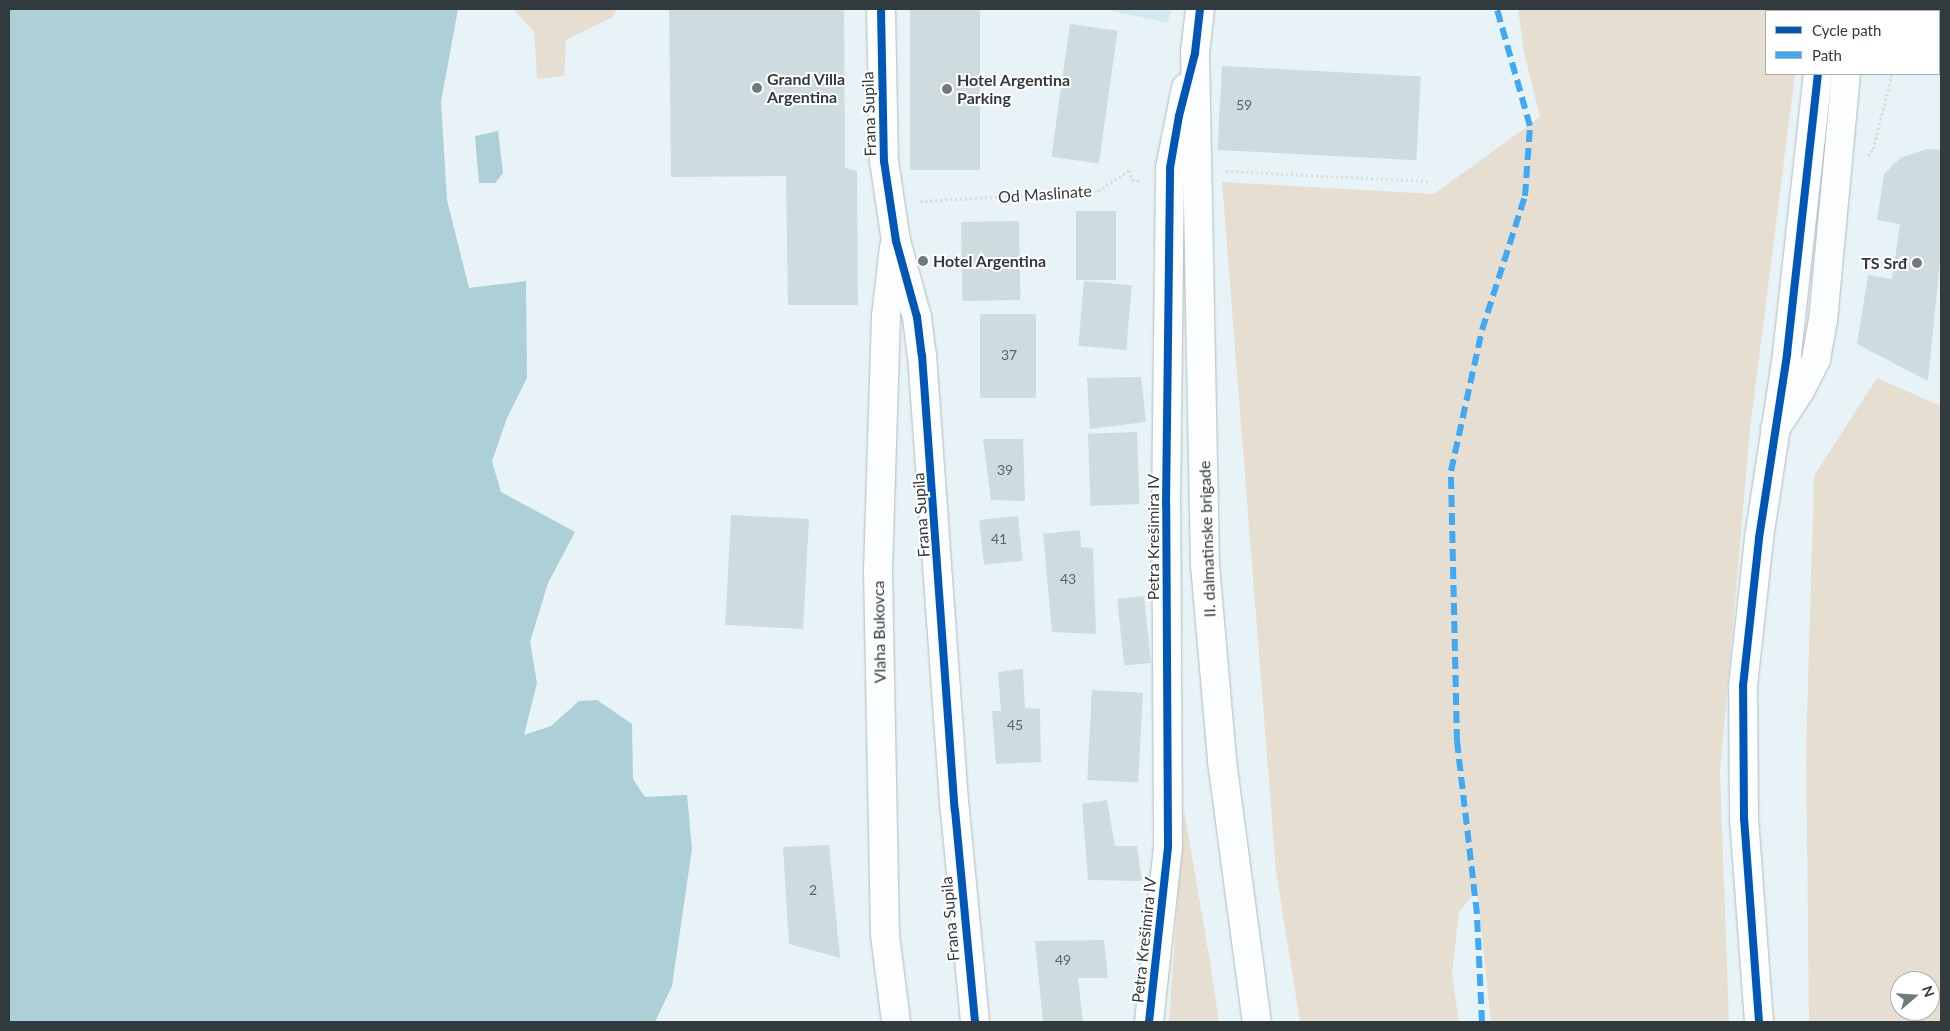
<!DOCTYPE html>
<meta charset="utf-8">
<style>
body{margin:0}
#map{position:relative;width:1950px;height:1031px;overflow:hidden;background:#e7f3f6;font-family:Lato,sans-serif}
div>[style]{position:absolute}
.built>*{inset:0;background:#d3e9ef}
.green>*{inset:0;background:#e6dfd1}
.water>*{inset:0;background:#adcfd7}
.building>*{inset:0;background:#cedce0;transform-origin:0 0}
.path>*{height:3px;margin-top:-1.5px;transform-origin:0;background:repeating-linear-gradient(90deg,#d9dddd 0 2.5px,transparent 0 5px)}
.roads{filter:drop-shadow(0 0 1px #b2bbbd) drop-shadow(0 0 1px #b2bbbd)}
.minor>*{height:28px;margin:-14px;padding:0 14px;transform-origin:14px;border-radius:14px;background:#fbfdfe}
.major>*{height:28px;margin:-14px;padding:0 14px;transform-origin:14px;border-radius:14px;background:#fbfdfe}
.quiet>*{height:6px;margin-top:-3px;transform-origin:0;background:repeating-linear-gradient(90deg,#3fa9f5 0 12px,transparent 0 18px)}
.cycleway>*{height:8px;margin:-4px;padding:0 4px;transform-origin:4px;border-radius:4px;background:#0057b8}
.dots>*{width:14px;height:14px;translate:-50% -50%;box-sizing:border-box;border:2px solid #fff;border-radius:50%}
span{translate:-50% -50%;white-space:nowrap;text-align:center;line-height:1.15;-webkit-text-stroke:4px #fff;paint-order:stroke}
.number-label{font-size:14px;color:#5a6467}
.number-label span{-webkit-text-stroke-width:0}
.poi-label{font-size:16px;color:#313a3c;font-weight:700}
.left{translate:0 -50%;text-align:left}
.right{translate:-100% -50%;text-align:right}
.street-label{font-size:16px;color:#313a3c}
.frame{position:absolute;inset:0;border:10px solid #313a3c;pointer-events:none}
.legend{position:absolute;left:1765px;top:10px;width:175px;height:65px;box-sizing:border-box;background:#fff;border:1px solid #adb0b1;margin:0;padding:6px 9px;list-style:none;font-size:15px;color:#313a3c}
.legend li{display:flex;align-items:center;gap:10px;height:25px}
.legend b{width:25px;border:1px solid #adb0b1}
.north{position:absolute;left:1890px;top:971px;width:50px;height:50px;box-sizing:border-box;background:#fff;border:1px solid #adb0b1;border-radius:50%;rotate:71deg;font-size:14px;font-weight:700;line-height:20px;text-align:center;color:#313a3c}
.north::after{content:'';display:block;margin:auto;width:18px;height:22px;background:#717b7d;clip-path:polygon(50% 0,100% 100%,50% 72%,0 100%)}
</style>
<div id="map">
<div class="built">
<i style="clip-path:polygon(1104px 9px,1171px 9px,1168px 23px)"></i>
</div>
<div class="green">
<i style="clip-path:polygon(513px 9px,616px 9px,613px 17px,566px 40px,564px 76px,537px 79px,534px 32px)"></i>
<i style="clip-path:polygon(1518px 9px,1802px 9px,1766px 11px,1766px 74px,1795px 74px,1750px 429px,1720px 773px,1729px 1022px,1491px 1022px,1477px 890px,1459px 912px,1452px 974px,1459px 1022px,1300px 1022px,1276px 871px,1222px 182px,1434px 194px,1540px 117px,1524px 52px)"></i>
<i style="clip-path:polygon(evenodd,1877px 378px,1941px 406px,1941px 1022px,1809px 1022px,1806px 751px,1814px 476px,1877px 378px,1900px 981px,1930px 981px,1930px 1011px,1900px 1011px,1900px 981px)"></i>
<i style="clip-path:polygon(1184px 809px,1210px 962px,1219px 1022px,1169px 1022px)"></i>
</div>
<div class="water">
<i style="clip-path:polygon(9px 9px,458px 9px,441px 102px,447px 200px,469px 288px,526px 281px,527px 378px,507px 418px,492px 461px,501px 492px,575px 532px,548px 583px,530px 642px,537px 683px,524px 735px,551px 726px,579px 701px,597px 700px,632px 724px,633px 779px,645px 797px,687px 795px,692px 849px,672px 986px,655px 1022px,9px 1022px)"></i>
<i style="clip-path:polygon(498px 131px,503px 173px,495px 183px,479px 183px,475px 136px)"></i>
</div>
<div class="building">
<i style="clip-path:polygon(669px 9px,844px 9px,845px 168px,857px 171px,858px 305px,788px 305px,786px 176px,671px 177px)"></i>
<i style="left:910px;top:9px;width:70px;height:161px"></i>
<i style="left:1070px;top:24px;width:48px;height:134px;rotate:8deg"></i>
<i style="left:1222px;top:66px;width:199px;height:84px;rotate:3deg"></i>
<i style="clip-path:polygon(1927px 149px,1941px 150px,1941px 251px,1928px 381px,1857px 344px,1868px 275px,1892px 279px,1900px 224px,1877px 220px,1884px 174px,1900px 158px)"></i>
<i style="left:1116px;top:211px;width:69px;height:40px;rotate:90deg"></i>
<i style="left:1019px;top:221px;width:79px;height:58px;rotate:89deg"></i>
<i style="left:1084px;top:281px;width:48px;height:65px;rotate:5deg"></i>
<i style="left:980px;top:314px;width:56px;height:84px"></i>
<i style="clip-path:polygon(1141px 377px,1146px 422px,1090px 429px,1087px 378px)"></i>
<i style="left:1137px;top:432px;width:72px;height:49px;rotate:88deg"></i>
<i style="clip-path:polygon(983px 439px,1023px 439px,1025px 501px,991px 500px)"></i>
<i style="left:731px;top:515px;width:78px;height:110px;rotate:3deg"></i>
<i style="left:1018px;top:516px;width:45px;height:39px;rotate:84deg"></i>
<i style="clip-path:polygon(1080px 530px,1081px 547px,1093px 548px,1096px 634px,1052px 632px,1043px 534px)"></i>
<i style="left:1144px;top:596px;width:67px;height:27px;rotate:84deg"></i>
<i style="clip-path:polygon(1023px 669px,1025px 708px,1040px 709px,1041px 762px,996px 764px,992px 711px,1001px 711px,998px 672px)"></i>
<i style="left:1092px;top:690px;width:51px;height:90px;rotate:3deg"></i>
<i style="clip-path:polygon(1107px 800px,1115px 846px,1137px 846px,1142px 881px,1088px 880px,1082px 804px)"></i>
<i style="clip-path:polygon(829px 845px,840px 958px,789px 944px,783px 847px)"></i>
<i style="clip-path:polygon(1104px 940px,1108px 978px,1078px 978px,1083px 1022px,1043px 1022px,1035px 941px)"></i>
</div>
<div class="path">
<i style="left:1908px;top:11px;width:2px;rotate:-63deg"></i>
<i style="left:1868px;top:156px;width:9px;rotate:-54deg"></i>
<i style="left:1873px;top:149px;width:77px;rotate:-75.8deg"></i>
<i style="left:1226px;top:171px;width:203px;rotate:2.8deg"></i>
<i style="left:920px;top:201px;width:178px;rotate:-3.2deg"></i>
<i style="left:1098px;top:191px;width:37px;rotate:-34deg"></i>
<i style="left:1129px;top:170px;width:10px;rotate:73deg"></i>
<i style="left:1132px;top:180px;width:9px;rotate:6deg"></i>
</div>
<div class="roads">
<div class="minor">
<i style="left:881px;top:9px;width:152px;rotate:88.9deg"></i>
<i style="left:884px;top:161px;width:81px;rotate:81.5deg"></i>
<i style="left:896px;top:241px;width:79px;rotate:74.6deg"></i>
<i style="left:917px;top:317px;width:38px;rotate:83deg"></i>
<i style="left:922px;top:355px;width:456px;rotate:85.9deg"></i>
<i style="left:955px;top:810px;width:213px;rotate:84.6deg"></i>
<i style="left:1200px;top:9px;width:44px;rotate:96.5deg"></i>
<i style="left:1195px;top:53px;width:512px;rotate:88.88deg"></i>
<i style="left:1205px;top:565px;width:197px;rotate:85deg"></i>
<i style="left:1222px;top:761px;width:263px;rotate:82.4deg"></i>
<i style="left:1852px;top:11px;width:2px;rotate:-90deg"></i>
<i style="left:894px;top:247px;width:69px;rotate:96.6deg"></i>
<i style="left:886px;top:316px;width:255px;rotate:91.8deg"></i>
<i style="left:878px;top:571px;width:364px;rotate:88.9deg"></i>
<i style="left:885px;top:935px;width:88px;rotate:82.8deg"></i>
<i style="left:1775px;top:429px;width:45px;rotate:-56.7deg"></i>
<i style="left:1800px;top:391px;width:36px;rotate:-63deg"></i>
<i style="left:1816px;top:359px;width:39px;rotate:-80deg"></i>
<i style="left:1823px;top:321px;width:248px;rotate:-84.7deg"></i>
<i style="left:1149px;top:1022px;width:177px;rotate:-83.8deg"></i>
<i style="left:1168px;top:846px;width:342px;rotate:-90.3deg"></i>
<i style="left:1166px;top:504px;width:336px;rotate:-89.3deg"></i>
<i style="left:1170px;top:168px;width:82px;rotate:-78.7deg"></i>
</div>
<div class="major">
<i style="left:1825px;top:11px;width:2px;rotate:-90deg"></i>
<i style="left:1759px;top:1022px;width:204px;rotate:-94.2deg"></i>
<i style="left:1744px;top:819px;width:133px;rotate:-90.4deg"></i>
<i style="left:1743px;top:686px;width:149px;rotate:-83.8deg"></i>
<i style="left:1759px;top:538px;width:186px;rotate:-81.3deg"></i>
<i style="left:1787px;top:354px;width:282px;rotate:-83.7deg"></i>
</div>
</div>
<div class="quiet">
<i style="left:1482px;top:1022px;width:108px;rotate:-92.7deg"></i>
<i style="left:1477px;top:914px;width:174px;rotate:-96.6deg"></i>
<i style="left:1457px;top:741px;width:270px;rotate:-91.3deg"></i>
<i style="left:1451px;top:471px;width:144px;rotate:-77.6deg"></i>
<i style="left:1482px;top:330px;width:141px;rotate:-72.2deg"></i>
<i style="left:1525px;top:196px;width:70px;rotate:-85.9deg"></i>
<i style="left:1530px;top:126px;width:122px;rotate:-105.8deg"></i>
</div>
<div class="cycleway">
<i style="left:881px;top:9px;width:152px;rotate:88.9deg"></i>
<i style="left:884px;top:161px;width:81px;rotate:81.5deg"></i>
<i style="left:896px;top:241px;width:79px;rotate:74.6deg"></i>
<i style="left:917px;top:317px;width:38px;rotate:83deg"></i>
<i style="left:922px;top:355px;width:456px;rotate:85.9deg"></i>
<i style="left:955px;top:810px;width:213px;rotate:84.6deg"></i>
<i style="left:1149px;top:1022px;width:177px;rotate:-83.8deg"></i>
<i style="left:1168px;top:846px;width:342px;rotate:-90.3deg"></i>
<i style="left:1166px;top:504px;width:336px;rotate:-89.3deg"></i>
<i style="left:1170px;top:168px;width:53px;rotate:-80.2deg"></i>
<i style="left:1179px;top:116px;width:65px;rotate:-75.7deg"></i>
<i style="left:1195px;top:53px;width:44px;rotate:-83.5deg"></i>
<i style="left:1759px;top:1022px;width:204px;rotate:-94.2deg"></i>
<i style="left:1744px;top:819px;width:133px;rotate:-90.4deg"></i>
<i style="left:1743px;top:686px;width:149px;rotate:-83.8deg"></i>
<i style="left:1759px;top:538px;width:186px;rotate:-81.3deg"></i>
<i style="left:1787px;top:354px;width:282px;rotate:-83.7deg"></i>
</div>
<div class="dots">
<i style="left:757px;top:88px;background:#717b7d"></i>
<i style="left:947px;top:89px;background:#717b7d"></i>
<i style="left:923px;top:261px;background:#717b7d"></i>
<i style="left:1917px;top:263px;background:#717b7d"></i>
</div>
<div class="number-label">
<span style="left:1244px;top:105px">59</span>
<span style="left:1009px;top:355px">37</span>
<span style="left:1005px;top:470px">39</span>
<span style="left:999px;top:539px">41</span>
<span style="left:1068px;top:579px">43</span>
<span style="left:1015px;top:725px">45</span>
<span style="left:813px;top:890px">2</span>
<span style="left:1063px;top:960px">49</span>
</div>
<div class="poi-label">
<span class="left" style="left:767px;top:88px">Grand Villa<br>Argentina</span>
<span class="left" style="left:957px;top:89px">Hotel Argentina<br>Parking</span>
<span class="left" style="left:933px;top:261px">Hotel Argentina</span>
<span class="right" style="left:1907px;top:263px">TS Srđ</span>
</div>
<div class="street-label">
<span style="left:869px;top:114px;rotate:-92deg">Frana Supila</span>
<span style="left:1045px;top:194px;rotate:-4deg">Od Maslinate</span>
<span style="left:921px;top:515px;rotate:-94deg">Frana Supila</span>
<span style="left:1153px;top:537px;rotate:-90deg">Petra Krešimira IV</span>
<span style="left:1207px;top:539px;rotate:-92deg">II. dalmatinske brigade</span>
<span style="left:879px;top:632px;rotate:-91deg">Vlaha Bukovca</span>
<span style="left:950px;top:919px;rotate:-95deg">Frana Supila</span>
<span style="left:1144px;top:940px;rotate:-84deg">Petra Krešimira IV</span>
</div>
<div class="frame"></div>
<ul class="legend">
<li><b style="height:6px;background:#0057b8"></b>Cycle path</li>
<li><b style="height:6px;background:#3fa9f5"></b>Path</li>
</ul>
<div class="north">N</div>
</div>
